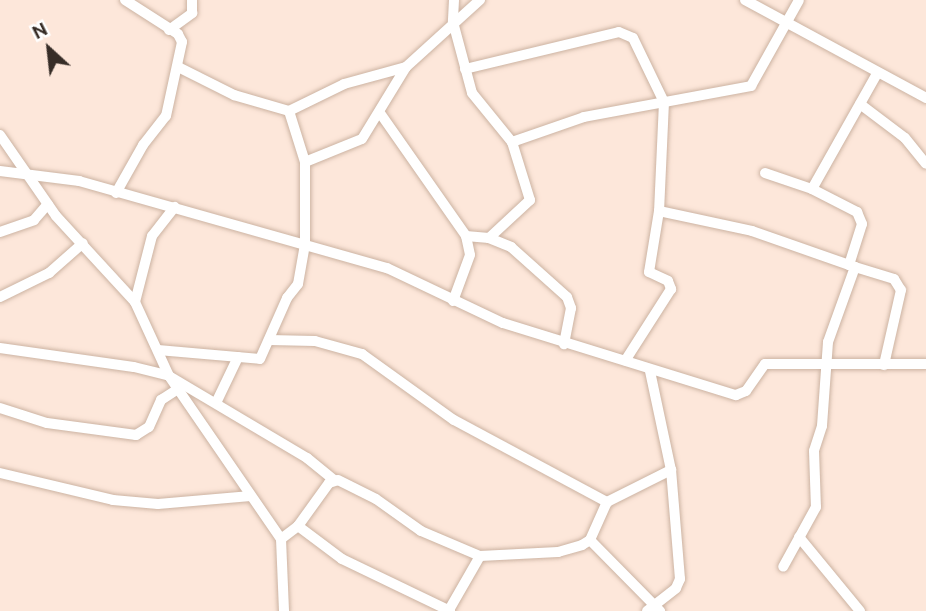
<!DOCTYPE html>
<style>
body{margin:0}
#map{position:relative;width:926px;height:611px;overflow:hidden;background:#fde7da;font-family:Ubuntu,sans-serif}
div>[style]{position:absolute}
.roads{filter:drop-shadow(0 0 2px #ccb3a2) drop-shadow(0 0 2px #ccb3a2)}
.minor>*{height:10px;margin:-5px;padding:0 5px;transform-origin:5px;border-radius:5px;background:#fff}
span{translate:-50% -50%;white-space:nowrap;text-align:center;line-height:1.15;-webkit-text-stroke:6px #fff;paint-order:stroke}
.north{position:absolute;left:14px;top:14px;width:70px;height:70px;-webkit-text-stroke:5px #fff;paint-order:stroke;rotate:333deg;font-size:19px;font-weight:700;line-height:28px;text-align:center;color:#372d27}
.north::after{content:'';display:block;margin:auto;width:24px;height:32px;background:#372d27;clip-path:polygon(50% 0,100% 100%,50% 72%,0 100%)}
</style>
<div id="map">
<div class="roads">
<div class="minor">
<i style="left:454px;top:0;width:22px;rotate:93deg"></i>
<i style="left:453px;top:22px;width:73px;rotate:75deg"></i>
<i style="left:472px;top:93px;width:63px;rotate:50.8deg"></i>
<i style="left:512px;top:142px;width:61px;rotate:72.8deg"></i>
<i style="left:530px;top:200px;width:56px;rotate:137.2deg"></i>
<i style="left:745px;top:0;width:206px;rotate:28.4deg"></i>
<i style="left:169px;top:30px;width:29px;rotate:-36deg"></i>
<i style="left:192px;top:13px;width:13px;rotate:-90deg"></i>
<i style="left:465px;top:69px;width:158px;rotate:-13.5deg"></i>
<i style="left:619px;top:32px;width:15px;rotate:23deg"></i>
<i style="left:633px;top:38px;width:71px;rotate:64.2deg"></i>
<i style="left:664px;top:102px;width:109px;rotate:92.6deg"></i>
<i style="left:659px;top:211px;width:62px;rotate:99.3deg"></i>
<i style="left:649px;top:272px;width:21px;rotate:25deg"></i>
<i style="left:668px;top:281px;width:9px;rotate:69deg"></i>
<i style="left:671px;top:289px;width:85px;rotate:122.6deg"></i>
<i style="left:860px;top:104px;width:56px;rotate:37.1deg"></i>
<i style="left:905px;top:138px;width:33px;rotate:51deg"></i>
<i style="left:289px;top:111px;width:61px;rotate:-26.1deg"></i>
<i style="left:344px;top:84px;width:64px;rotate:-15.3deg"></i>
<i style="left:406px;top:67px;width:100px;rotate:-42.2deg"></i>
<i style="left:380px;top:113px;width:150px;rotate:55deg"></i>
<i style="left:466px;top:236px;width:19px;rotate:78deg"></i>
<i style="left:470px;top:255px;width:49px;rotate:110.3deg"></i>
<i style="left:0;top:135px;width:98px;rotate:55.3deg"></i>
<i style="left:56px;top:216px;width:117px;rotate:47.4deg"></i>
<i style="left:135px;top:302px;width:81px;rotate:65.3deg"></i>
<i style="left:169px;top:376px;width:198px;rotate:55.5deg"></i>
<i style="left:281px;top:539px;width:72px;rotate:87.6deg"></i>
<i style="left:512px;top:142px;width:76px;rotate:-19.1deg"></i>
<i style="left:584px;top:117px;width:170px;rotate:-10.5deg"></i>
<i style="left:751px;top:86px;width:98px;rotate:-60.8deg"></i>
<i style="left:305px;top:162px;width:61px;rotate:-22deg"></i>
<i style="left:362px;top:139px;width:84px;rotate:-58.6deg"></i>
<i style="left:0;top:171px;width:80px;rotate:7.2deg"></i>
<i style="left:79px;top:181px;width:320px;rotate:15.8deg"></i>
<i style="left:387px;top:268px;width:128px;rotate:25.4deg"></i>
<i style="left:503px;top:323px;width:244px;rotate:17.2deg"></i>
<i style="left:736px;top:395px;width:11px;rotate:-22deg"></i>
<i style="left:746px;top:391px;width:33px;rotate:-55deg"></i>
<i style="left:765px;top:364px;width:161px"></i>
<i style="left:765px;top:173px;width:50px;rotate:18.8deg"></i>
<i style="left:812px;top:189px;width:51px;rotate:27.1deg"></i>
<i style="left:857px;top:212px;width:13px;rotate:67deg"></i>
<i style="left:862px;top:224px;width:43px;rotate:107.6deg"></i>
<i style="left:849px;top:265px;width:6px;rotate:18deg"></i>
<i style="left:855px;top:267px;width:80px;rotate:109.8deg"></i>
<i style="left:828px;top:342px;width:84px;rotate:94.1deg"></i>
<i style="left:822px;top:426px;width:26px;rotate:108deg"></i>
<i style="left:814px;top:451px;width:56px;rotate:88deg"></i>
<i style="left:816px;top:507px;width:68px;rotate:118.8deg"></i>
<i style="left:812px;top:189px;width:134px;rotate:-60.6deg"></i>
<i style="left:116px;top:193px;width:55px;rotate:-60.6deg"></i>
<i style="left:143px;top:145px;width:37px;rotate:-52deg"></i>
<i style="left:166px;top:116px;width:76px;rotate:-77.8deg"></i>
<i style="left:182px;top:42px;width:9px;rotate:-117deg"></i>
<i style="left:178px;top:34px;width:63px;rotate:-147.3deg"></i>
<i style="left:659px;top:211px;width:95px;rotate:12.1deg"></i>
<i style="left:752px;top:231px;width:103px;rotate:19.3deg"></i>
<i style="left:0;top:232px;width:36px;rotate:-19deg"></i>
<i style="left:34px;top:220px;width:21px;rotate:-49deg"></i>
<i style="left:466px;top:236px;width:23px;rotate:5deg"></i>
<i style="left:489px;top:238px;width:24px;rotate:22deg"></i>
<i style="left:511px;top:247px;width:75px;rotate:41.8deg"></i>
<i style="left:567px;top:297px;width:12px;rotate:70deg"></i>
<i style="left:571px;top:308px;width:37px;rotate:101deg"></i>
<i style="left:855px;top:267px;width:41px;rotate:17.1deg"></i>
<i style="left:894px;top:279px;width:13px;rotate:58deg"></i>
<i style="left:901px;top:290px;width:77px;rotate:102.8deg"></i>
<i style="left:0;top:297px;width:55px;rotate:-26.1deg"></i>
<i style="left:49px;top:273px;width:45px;rotate:-41.4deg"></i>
<i style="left:135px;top:302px;width:68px;rotate:-75.6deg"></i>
<i style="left:152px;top:236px;width:37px;rotate:-52deg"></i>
<i style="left:269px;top:340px;width:46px;rotate:1.2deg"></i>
<i style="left:315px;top:341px;width:49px;rotate:15.5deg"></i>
<i style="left:362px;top:354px;width:113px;rotate:35.7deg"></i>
<i style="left:454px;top:420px;width:174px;rotate:28.2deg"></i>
<i style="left:0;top:348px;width:135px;rotate:8.1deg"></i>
<i style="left:134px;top:367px;width:36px;rotate:14deg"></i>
<i style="left:169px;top:376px;width:161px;rotate:30.7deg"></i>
<i style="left:307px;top:458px;width:35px;rotate:39deg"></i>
<i style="left:158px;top:350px;width:102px;rotate:5deg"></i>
<i style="left:260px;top:359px;width:67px;rotate:-66.1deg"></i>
<i style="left:287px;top:298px;width:18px;rotate:-52deg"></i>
<i style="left:298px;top:284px;width:39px;rotate:-80deg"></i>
<i style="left:305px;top:246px;width:84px;rotate:-90deg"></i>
<i style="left:305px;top:162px;width:53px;rotate:-107.4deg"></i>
<i style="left:289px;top:111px;width:57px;rotate:-163.8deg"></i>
<i style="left:234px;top:95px;width:63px;rotate:-153.4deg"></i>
<i style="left:216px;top:403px;width:51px;rotate:-64.4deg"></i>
<i style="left:0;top:408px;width:49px;rotate:17.7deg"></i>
<i style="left:47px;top:423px;width:90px;rotate:7.7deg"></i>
<i style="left:136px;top:435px;width:15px;rotate:-32deg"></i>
<i style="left:149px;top:427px;width:30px;rotate:-66deg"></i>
<i style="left:161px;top:400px;width:20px;rotate:-33deg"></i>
<i style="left:0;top:473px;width:116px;rotate:13.4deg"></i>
<i style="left:113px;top:500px;width:45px;rotate:5.1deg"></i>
<i style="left:158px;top:504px;width:93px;rotate:-4.9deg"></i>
<i style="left:298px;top:526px;width:55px;rotate:36.9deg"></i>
<i style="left:342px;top:559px;width:120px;rotate:25.7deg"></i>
<i style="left:799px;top:537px;width:96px;rotate:50.5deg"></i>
<i style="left:281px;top:539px;width:21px;rotate:-37deg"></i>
<i style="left:298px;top:526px;width:53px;rotate:-54.2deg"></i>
<i style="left:329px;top:483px;width:9px;rotate:-18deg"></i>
<i style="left:338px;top:480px;width:42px;rotate:26.6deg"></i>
<i style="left:376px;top:499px;width:55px;rotate:35.4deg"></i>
<i style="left:421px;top:531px;width:64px;rotate:23deg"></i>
<i style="left:480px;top:556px;width:78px;rotate:-2.9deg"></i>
<i style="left:558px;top:552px;width:25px;rotate:-16deg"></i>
<i style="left:582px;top:545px;width:9px;rotate:-32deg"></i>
<i style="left:590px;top:540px;width:42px;rotate:-65.9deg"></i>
<i style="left:607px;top:502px;width:72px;rotate:-26.6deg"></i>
<i style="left:671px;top:470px;width:101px;rotate:-102deg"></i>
<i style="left:590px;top:540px;width:100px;rotate:45.4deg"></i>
<i style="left:449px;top:610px;width:62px;rotate:-60.1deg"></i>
<i style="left:647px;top:611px;width:37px;rotate:-38deg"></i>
<i style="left:676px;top:588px;width:10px;rotate:-66deg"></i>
<i style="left:680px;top:579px;width:109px;rotate:-94.7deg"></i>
</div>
</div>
<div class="north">N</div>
</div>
